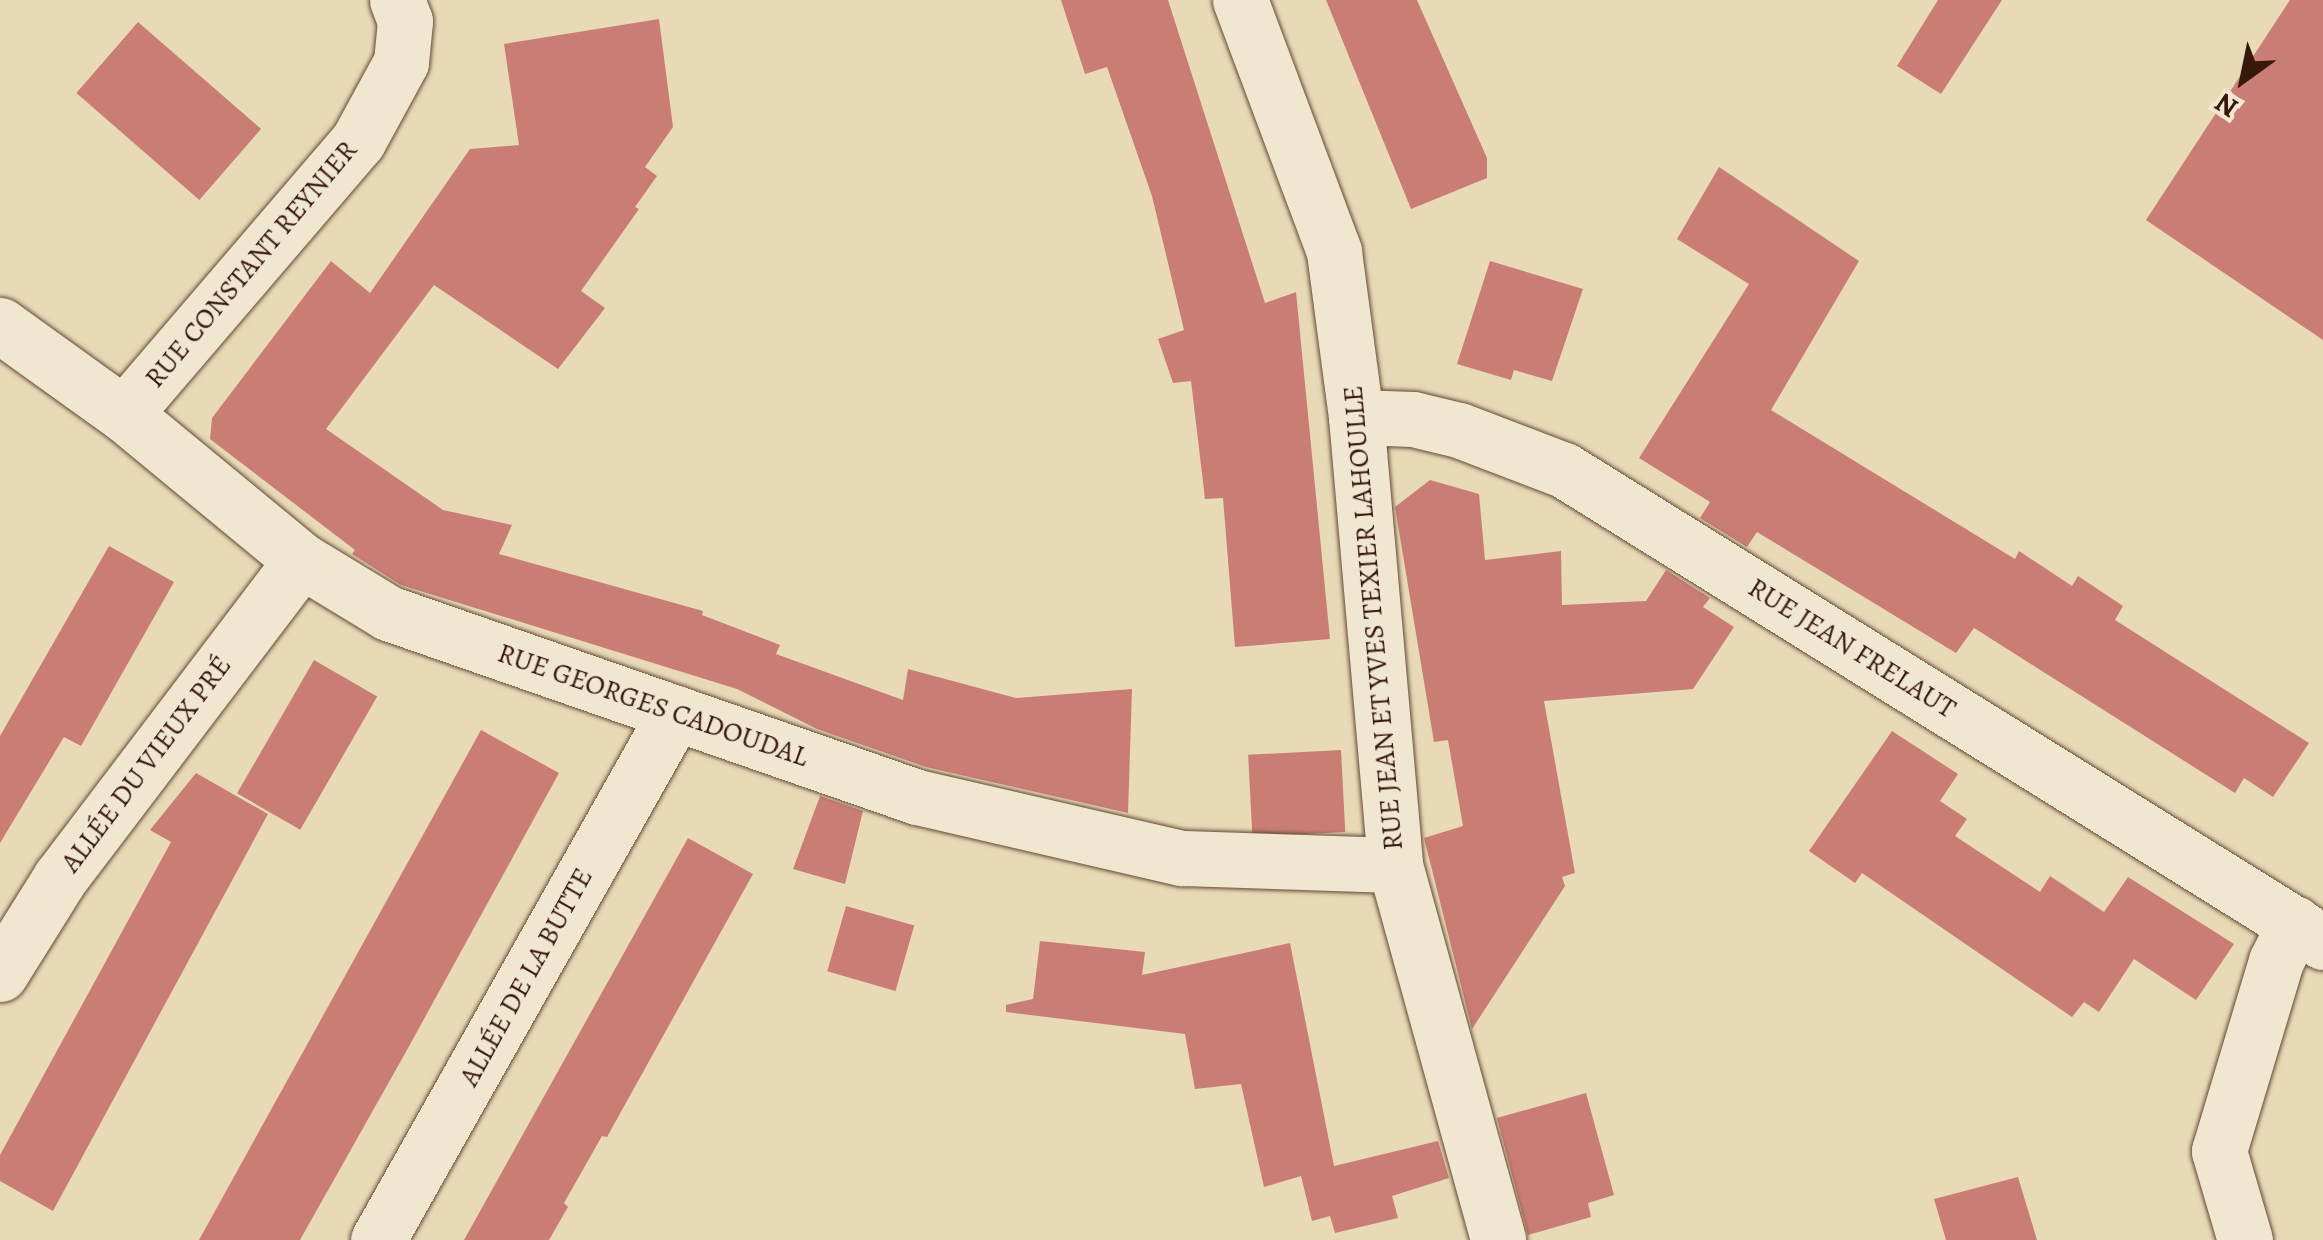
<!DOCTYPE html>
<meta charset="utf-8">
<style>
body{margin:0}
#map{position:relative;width:2323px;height:1240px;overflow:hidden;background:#e9dab7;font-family:Alegreya,serif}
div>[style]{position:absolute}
.building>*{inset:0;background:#ca7d75;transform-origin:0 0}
.roads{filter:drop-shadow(0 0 2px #634936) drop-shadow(0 0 2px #634936)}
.minor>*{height:55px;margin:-27.5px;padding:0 27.5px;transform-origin:27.5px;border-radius:27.5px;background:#f1e7d0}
span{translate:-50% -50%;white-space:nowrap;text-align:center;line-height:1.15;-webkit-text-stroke:8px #f1e7d0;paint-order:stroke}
.street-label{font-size:28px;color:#36190b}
.north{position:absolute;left:2193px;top:30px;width:100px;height:100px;-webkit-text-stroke:8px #f1e7d0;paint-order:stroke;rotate:213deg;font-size:28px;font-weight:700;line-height:40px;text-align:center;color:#36190b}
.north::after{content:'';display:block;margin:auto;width:35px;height:45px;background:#36190b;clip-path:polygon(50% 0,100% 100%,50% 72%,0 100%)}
</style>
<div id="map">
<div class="building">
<i style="clip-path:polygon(1061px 0,1168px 0,1265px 303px,1296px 292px,1330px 639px,1235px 647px,1223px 498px,1205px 499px,1191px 381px,1173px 383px,1158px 339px,1184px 330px,1152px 196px,1107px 67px,1085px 74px)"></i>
<i style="clip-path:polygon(1326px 0,1417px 0,1487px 158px,1487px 178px,1411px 209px)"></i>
<i style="clip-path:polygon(1938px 0,2002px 0,1941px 94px,1897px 66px)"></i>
<i style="clip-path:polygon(2290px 0,2323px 0,2323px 340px,2146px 220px)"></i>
<i style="clip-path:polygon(659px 19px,673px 127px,645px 167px,657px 176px,635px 207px,639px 209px,581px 291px,605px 308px,558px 369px,434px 285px,326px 429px,443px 510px,512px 525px,499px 554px,703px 611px,702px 615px,780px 645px,776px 654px,903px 700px,908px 669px,1016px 698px,1132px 689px,1128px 813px,926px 767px,817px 729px,737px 689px,401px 585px,352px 554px,355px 550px,210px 439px,212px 418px,331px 261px,370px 293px,470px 149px,519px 145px,504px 44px)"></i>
<i style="left:138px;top:22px;width:163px;height:94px;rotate:41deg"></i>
<i style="clip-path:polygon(1719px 167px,1859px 261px,1771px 410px,2015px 559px,2019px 551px,2072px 586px,2078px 576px,2123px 606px,2115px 620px,2309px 743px,2273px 797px,2244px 778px,2235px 793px,1974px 628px,1956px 653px,1757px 532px,1747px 547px,1700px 518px,1710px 502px,1639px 458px,1749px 284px,1677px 239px)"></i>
<i style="clip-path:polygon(1490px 261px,1583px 289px,1552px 381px,1514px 370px,1511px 380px,1457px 364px)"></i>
<i style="clip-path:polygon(1430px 480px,1479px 494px,1485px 560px,1561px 551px,1562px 605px,1646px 601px,1666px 570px,1710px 598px,1703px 607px,1734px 627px,1693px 689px,1544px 701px,1575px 873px,1562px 877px,1565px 886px,1472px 1029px,1424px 838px,1463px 826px,1448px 740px,1434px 742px,1395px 507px)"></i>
<i style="clip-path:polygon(109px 546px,174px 582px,81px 746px,64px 737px,0 843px,0 736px)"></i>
<i style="left:314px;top:660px;width:73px;height:154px;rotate:30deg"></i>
<i style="clip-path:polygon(481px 730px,559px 773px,407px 1050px,300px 1240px,199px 1240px)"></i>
<i style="clip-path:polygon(1892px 731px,1958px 774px,1940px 801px,1967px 819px,1955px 836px,2040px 892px,2050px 876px,2104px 912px,2128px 877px,2234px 944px,2196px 1000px,2134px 959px,2099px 1012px,2084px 1002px,2072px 1017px,1862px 873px,1855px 883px,1809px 851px)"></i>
<i style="left:1341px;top:750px;width:82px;height:93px;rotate:87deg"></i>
<i style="clip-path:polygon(196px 773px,268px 814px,53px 1211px,0 1181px,0 1155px,171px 842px,150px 830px)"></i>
<i style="clip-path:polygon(820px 796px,863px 811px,845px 884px,793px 869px)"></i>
<i style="clip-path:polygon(688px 838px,753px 874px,607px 1137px,602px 1136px,564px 1203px,568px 1207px,549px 1240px,464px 1240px)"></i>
<i style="left:846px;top:906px;width:71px;height:68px;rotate:16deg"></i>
<i style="clip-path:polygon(1040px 941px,1145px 952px,1142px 975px,1290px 943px,1334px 1166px,1438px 1141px,1449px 1178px,1392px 1196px,1398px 1218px,1335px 1233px,1330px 1216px,1312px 1221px,1301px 1176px,1264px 1187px,1241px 1084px,1195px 1089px,1185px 1034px,1006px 1012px,1006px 1005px,1033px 999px)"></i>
<i style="clip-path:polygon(1586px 1093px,1614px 1195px,1588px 1203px,1591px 1217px,1528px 1235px,1497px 1118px)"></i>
<i style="clip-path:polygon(2018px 1177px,2037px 1240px,1946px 1240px,1934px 1199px)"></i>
</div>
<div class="roads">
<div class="minor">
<i style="left:1240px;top:0;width:269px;rotate:69.5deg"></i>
<i style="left:1334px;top:252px;width:166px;rotate:82.4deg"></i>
<i style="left:1356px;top:417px;width:450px;rotate:85deg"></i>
<i style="left:1395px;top:865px;width:389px;rotate:74.6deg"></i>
<i style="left:0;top:325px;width:153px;rotate:35.7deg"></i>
<i style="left:124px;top:414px;width:229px;rotate:39.5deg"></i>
<i style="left:301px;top:560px;width:102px;rotate:31.3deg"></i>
<i style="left:388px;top:613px;width:560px;rotate:19.18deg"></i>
<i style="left:917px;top:797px;width:272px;rotate:13deg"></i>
<i style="left:1182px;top:858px;width:213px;rotate:1.9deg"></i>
<i style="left:124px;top:414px;width:360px;rotate:-49.4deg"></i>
<i style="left:358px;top:141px;width:90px;rotate:-61.4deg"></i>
<i style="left:401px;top:62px;width:41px;rotate:-84.4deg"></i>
<i style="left:405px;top:21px;width:22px;rotate:-111deg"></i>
<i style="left:1356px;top:417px;width:57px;rotate:2deg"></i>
<i style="left:1413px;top:419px;width:47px;rotate:13.4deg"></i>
<i style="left:1459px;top:430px;width:112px;rotate:20.9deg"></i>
<i style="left:1564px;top:470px;width:894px;rotate:31.88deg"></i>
<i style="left:0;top:974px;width:113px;rotate:-58deg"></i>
<i style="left:60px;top:878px;width:399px;rotate:-52.8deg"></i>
<i style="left:378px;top:1240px;width:605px;rotate:-60.6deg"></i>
<i style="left:2245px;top:1240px;width:93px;rotate:-106.3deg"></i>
<i style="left:2219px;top:1151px;width:198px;rotate:-73.3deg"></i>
<i style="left:2276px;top:961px;width:42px;rotate:-63.4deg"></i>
</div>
</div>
<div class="street-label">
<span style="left:251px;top:264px;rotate:-50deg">RUE CONSTANT REYNIER</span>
<span style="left:1373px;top:618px;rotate:-95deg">RUE JEAN ET YVES TEXIER LAHOULLE</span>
<span style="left:1852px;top:648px;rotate:32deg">RUE JEAN FRELAUT</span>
<span style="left:653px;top:705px;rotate:19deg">RUE GEORGES CADOUDAL</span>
<span style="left:146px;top:764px;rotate:-53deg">ALLÉE DU VIEUX PRÉ</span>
<span style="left:526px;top:977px;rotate:-61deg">ALLÉE DE LA BUTTE</span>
</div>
<div class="north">N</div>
</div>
